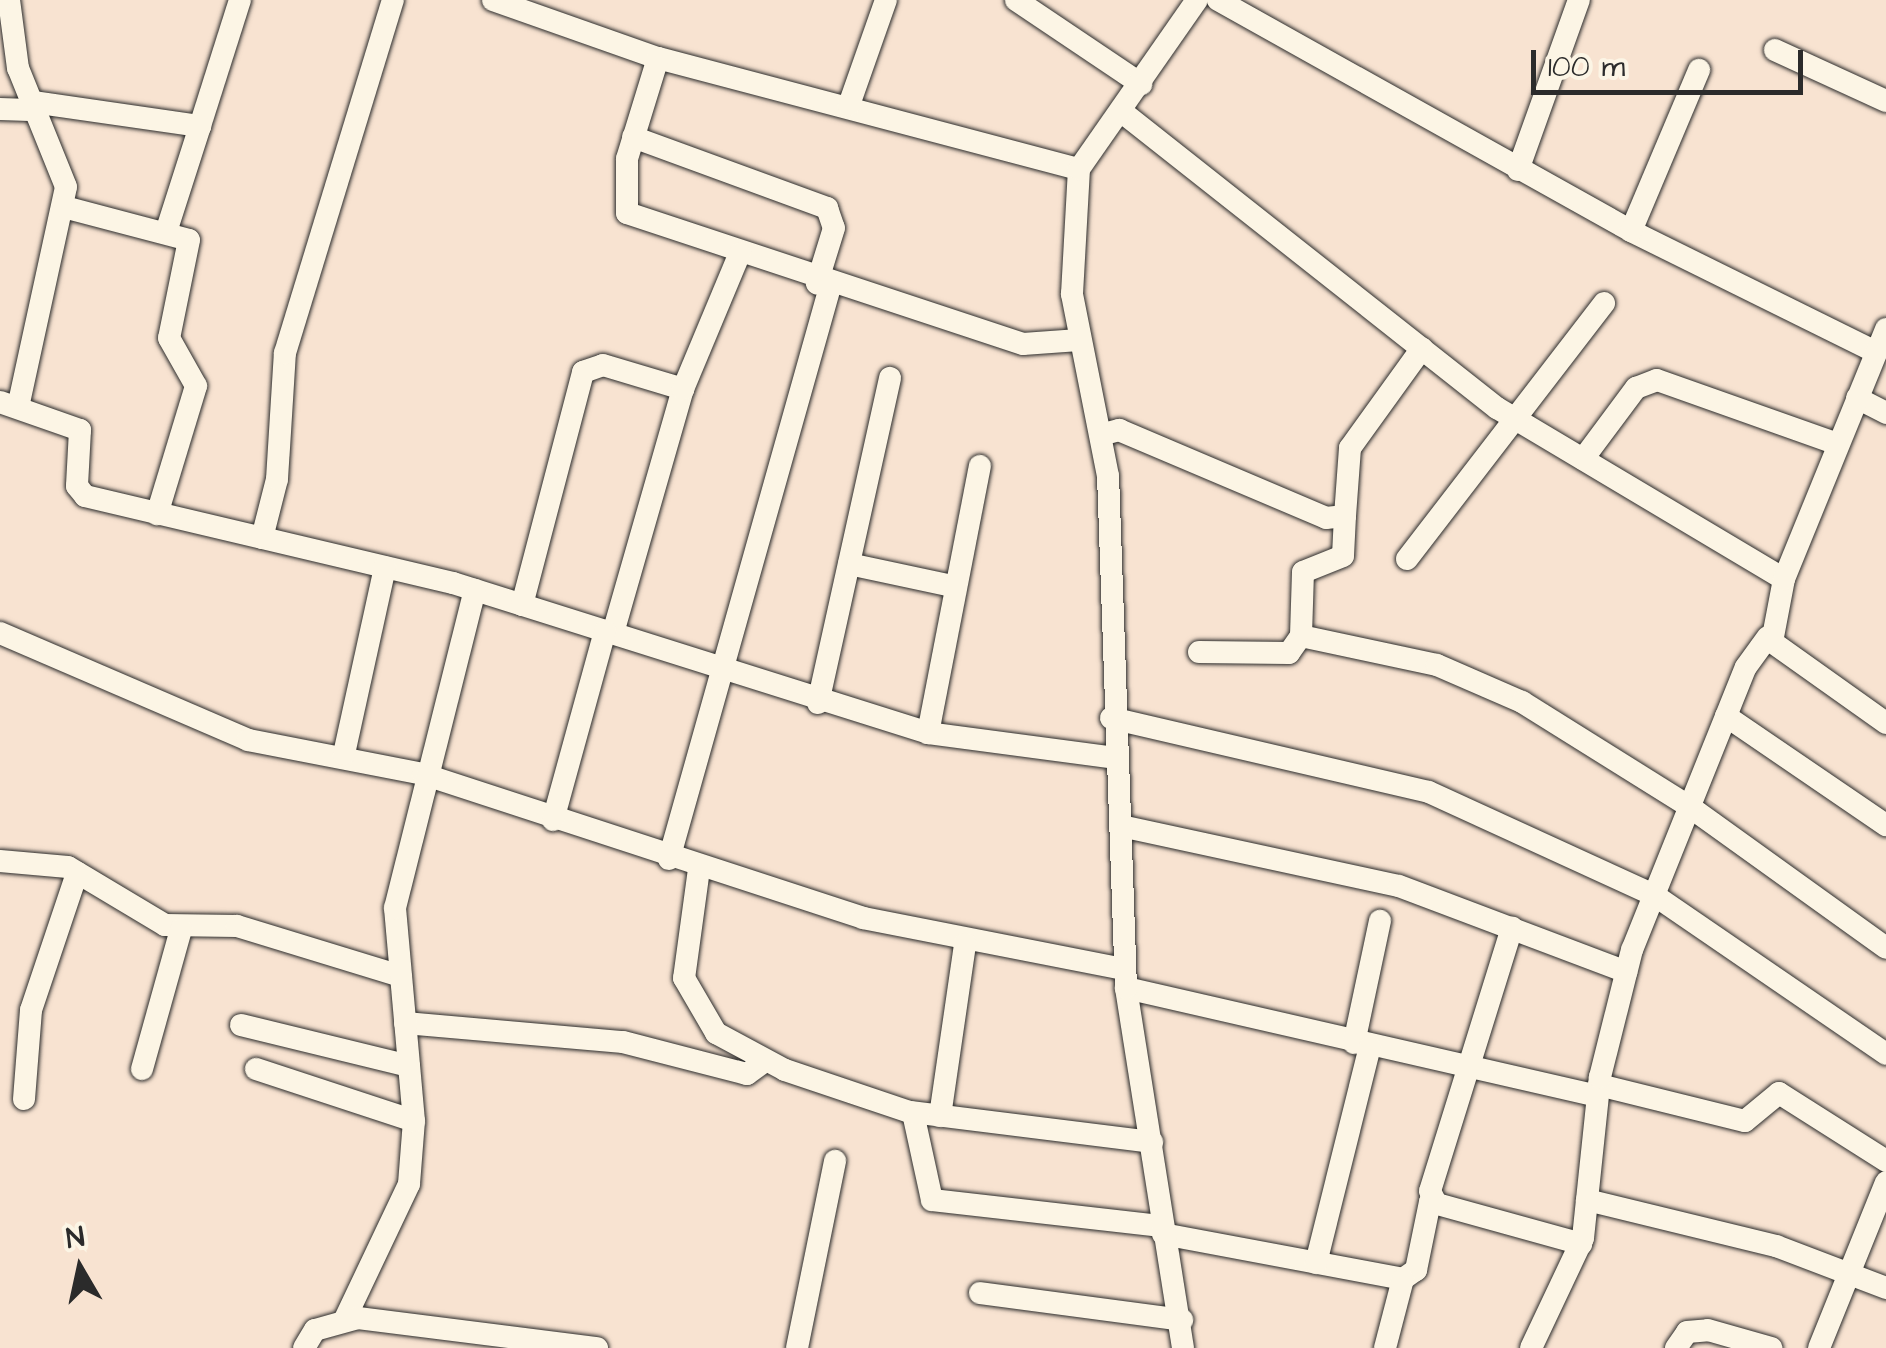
<!DOCTYPE html>
<style>
body{margin:0}
#map{position:relative;width:1886px;height:1348px;overflow:hidden;background:#f8e3d1;font-family:"Architects Daughter",sans-serif}
div>[style]{position:absolute}
.roads{filter:drop-shadow(0 0 2px #2b2b2b) drop-shadow(0 0 2px #2b2b2b)}
.minor>*{height:22px;margin:-11px;padding:0 11px;transform-origin:11px;border-radius:11px;background:#fcf5e5}
span{translate:-50% -50%;white-space:nowrap;text-align:center;line-height:1.15;-webkit-text-stroke:8px #fcf5e5;paint-order:stroke}
.north{position:absolute;left:30px;top:1218px;width:100px;height:100px;-webkit-text-stroke:8px #fcf5e5;paint-order:stroke;rotate:351deg;font-size:28px;font-weight:700;line-height:40px;text-align:center;color:#2b2b2b}
.north::after{content:'';display:block;margin:auto;width:35px;height:45px;background:#2b2b2b;clip-path:polygon(50% 0,100% 100%,50% 72%,0 100%)}
.scale{position:absolute;left:1531px;top:50px;width:272px;height:45px;box-sizing:border-box;border:5px solid #2b2b2b;border-top:0;padding-left:12px;font-size:30px;line-height:35px;white-space:nowrap;color:#2b2b2b;-webkit-text-stroke:8px #fcf5e5;paint-order:stroke}
</style>
<div id="map">
<div class="roads">
<div class="minor">
<i style="left:9px;top:0;width:69px;rotate:82.5deg"></i>
<i style="left:18px;top:68px;width:128px;rotate:68deg"></i>
<i style="left:66px;top:187px;width:225px;rotate:102.3deg"></i>
<i style="left:493px;top:0;width:175px;rotate:19.4deg"></i>
<i style="left:658px;top:58px;width:435px;rotate:14.8deg"></i>
<i style="left:1016px;top:0;width:151px;rotate:33.9deg"></i>
<i style="left:1218px;top:0;width:473px;rotate:29.2deg"></i>
<i style="left:1631px;top:231px;width:273px;rotate:26.3deg"></i>
<i style="left:1775px;top:50px;width:122px;rotate:24.7deg"></i>
<i style="left:658px;top:58px;width:106px;rotate:107.1deg"></i>
<i style="left:627px;top:159px;width:54px;rotate:90deg"></i>
<i style="left:627px;top:213px;width:417px;rotate:18.3deg"></i>
<i style="left:1023px;top:344px;width:56px;rotate:-4.1deg"></i>
<i style="left:33px;top:102px;width:169px;rotate:8.2deg"></i>
<i style="left:200px;top:126px;width:132px;rotate:-72.4deg"></i>
<i style="left:849px;top:105px;width:111px;rotate:-70.6deg"></i>
<i style="left:0;top:109px;width:37px;rotate:2deg"></i>
<i style="left:1122px;top:112px;width:478px;rotate:38.3deg"></i>
<i style="left:1497px;top:408px;width:334px;rotate:30.8deg"></i>
<i style="left:1784px;top:579px;width:64px;rotate:100.8deg"></i>
<i style="left:1772px;top:642px;width:140px;rotate:35.4deg"></i>
<i style="left:633px;top:137px;width:207px;rotate:20.1deg"></i>
<i style="left:827px;top:208px;width:21px;rotate:71deg"></i>
<i style="left:834px;top:228px;width:58px;rotate:107.2deg"></i>
<i style="left:1518px;top:170px;width:181px;rotate:-70.3deg"></i>
<i style="left:64px;top:207px;width:129px;rotate:14.8deg"></i>
<i style="left:189px;top:240px;width:100px;rotate:101.5deg"></i>
<i style="left:169px;top:338px;width:55px;rotate:60.6deg"></i>
<i style="left:196px;top:386px;width:134px;rotate:106.9deg"></i>
<i style="left:167px;top:229px;width:108px;rotate:-72.2deg"></i>
<i style="left:1631px;top:231px;width:175px;rotate:-67.1deg"></i>
<i style="left:1857px;top:398px;width:33px;rotate:27deg"></i>
<i style="left:0;top:402px;width:85px;rotate:19.3deg"></i>
<i style="left:80px;top:430px;width:56px;rotate:93.1deg"></i>
<i style="left:77px;top:486px;width:13px;rotate:51deg"></i>
<i style="left:85px;top:496px;width:378px;rotate:13.3deg"></i>
<i style="left:453px;top:583px;width:498px;rotate:17.5deg"></i>
<i style="left:928px;top:733px;width:189px;rotate:7.6deg"></i>
<i style="left:1104px;top:434px;width:16px;rotate:-15deg"></i>
<i style="left:1119px;top:430px;width:225px;rotate:23deg"></i>
<i style="left:1326px;top:518px;width:19px;rotate:-6deg"></i>
<i style="left:1345px;top:516px;width:68px;rotate:-85.8deg"></i>
<i style="left:1350px;top:448px;width:123px;rotate:-54.2deg"></i>
<i style="left:1583px;top:459px;width:89px;rotate:-53.3deg"></i>
<i style="left:1636px;top:388px;width:22px;rotate:-21deg"></i>
<i style="left:1657px;top:380px;width:192px;rotate:19.5deg"></i>
<i style="left:1345px;top:516px;width:40px;rotate:92.9deg"></i>
<i style="left:1343px;top:556px;width:43px;rotate:158.2deg"></i>
<i style="left:1303px;top:572px;width:64px;rotate:91.8deg"></i>
<i style="left:1301px;top:636px;width:139px;rotate:12deg"></i>
<i style="left:1437px;top:665px;width:93px;rotate:23.5deg"></i>
<i style="left:1522px;top:702px;width:198px;rotate:32deg"></i>
<i style="left:1690px;top:807px;width:241px;rotate:35.7deg"></i>
<i style="left:262px;top:538px;width:61px;rotate:-75.7deg"></i>
<i style="left:277px;top:479px;width:126px;rotate:-86.4deg"></i>
<i style="left:285px;top:353px;width:369px;rotate:-73deg"></i>
<i style="left:1407px;top:559px;width:323px;rotate:-52.4deg"></i>
<i style="left:849px;top:564px;width:109px;rotate:12.1deg"></i>
<i style="left:1784px;top:579px;width:270px;rotate:-67.8deg"></i>
<i style="left:522px;top:605px;width:241px;rotate:-75.3deg"></i>
<i style="left:583px;top:372px;width:21px;rotate:-19deg"></i>
<i style="left:603px;top:365px;width:84px;rotate:16.7deg"></i>
<i style="left:0;top:633px;width:270px;rotate:23.3deg"></i>
<i style="left:248px;top:740px;width:178px;rotate:11deg"></i>
<i style="left:423px;top:774px;width:463px;rotate:18.1deg"></i>
<i style="left:863px;top:918px;width:266px;rotate:11.1deg"></i>
<i style="left:613px;top:633px;width:254px;rotate:-74deg"></i>
<i style="left:683px;top:389px;width:147px;rotate:-67.3deg"></i>
<i style="left:1199px;top:652px;width:90px;rotate:0.6deg"></i>
<i style="left:1289px;top:653px;width:21px;rotate:-55deg"></i>
<i style="left:818px;top:703px;width:333px;rotate:-77.5deg"></i>
<i style="left:1726px;top:716px;width:194px;rotate:34.3deg"></i>
<i style="left:1111px;top:718px;width:326px;rotate:13.1deg"></i>
<i style="left:1429px;top:792px;width:247px;rotate:24.6deg"></i>
<i style="left:1654px;top:895px;width:281px;rotate:34.4deg"></i>
<i style="left:928px;top:733px;width:272px;rotate:-79deg"></i>
<i style="left:344px;top:754px;width:191px;rotate:-77.6deg"></i>
<i style="left:553px;top:820px;width:196px;rotate:-74.6deg"></i>
<i style="left:1121px;top:826px;width:284px;rotate:12.2deg"></i>
<i style="left:1399px;top:886px;width:243px;rotate:20.7deg"></i>
<i style="left:669px;top:859px;width:594px;rotate:-74.28deg"></i>
<i style="left:0;top:861px;width:68px;rotate:5deg"></i>
<i style="left:68px;top:867px;width:113px;rotate:30.9deg"></i>
<i style="left:165px;top:925px;width:72px;rotate:0.8deg"></i>
<i style="left:237px;top:926px;width:171px;rotate:17deg"></i>
<i style="left:699px;top:869px;width:110px;rotate:97.8deg"></i>
<i style="left:684px;top:978px;width:64px;rotate:59.8deg"></i>
<i style="left:716px;top:1033px;width:78px;rotate:28.2deg"></i>
<i style="left:785px;top:1070px;width:135px;rotate:18.6deg"></i>
<i style="left:913px;top:1113px;width:89px;rotate:77.7deg"></i>
<i style="left:932px;top:1200px;width:229px;rotate:6.5deg"></i>
<i style="left:1126px;top:988px;width:483px;rotate:12.9deg"></i>
<i style="left:405px;top:1023px;width:219px;rotate:5deg"></i>
<i style="left:623px;top:1042px;width:128px;rotate:14.5deg"></i>
<i style="left:747px;top:1074px;width:22px;rotate:-36deg"></i>
<i style="left:241px;top:1025px;width:173px;rotate:13.7deg"></i>
<i style="left:1354px;top:1043px;width:125px;rotate:-78deg"></i>
<i style="left:142px;top:1069px;width:145px;rotate:-74.4deg"></i>
<i style="left:256px;top:1069px;width:166px;rotate:18.2deg"></i>
<i style="left:1599px;top:1085px;width:150px;rotate:13.9deg"></i>
<i style="left:1745px;top:1121px;width:44px;rotate:-39.5deg"></i>
<i style="left:1779px;top:1093px;width:127px;rotate:32.4deg"></i>
<i style="left:24px;top:1099px;width:89px;rotate:-85.5deg"></i>
<i style="left:31px;top:1010px;width:145px;rotate:-71.4deg"></i>
<i style="left:911px;top:1112px;width:243px;rotate:7.1deg"></i>
<i style="left:940px;top:1116px;width:174px;rotate:-81.7deg"></i>
<i style="left:1587px;top:1200px;width:195px;rotate:13.7deg"></i>
<i style="left:1776px;top:1246px;width:118px;rotate:20.9deg"></i>
<i style="left:1435px;top:1201px;width:11px;rotate:-117deg"></i>
<i style="left:1430px;top:1191px;width:276px;rotate:-72.7deg"></i>
<i style="left:1163px;top:1234px;width:244px;rotate:10.6deg"></i>
<i style="left:1403px;top:1279px;width:16px;rotate:-35deg"></i>
<i style="left:1416px;top:1270px;width:69px;rotate:-78.4deg"></i>
<i style="left:1430px;top:1202px;width:157px;rotate:15.5deg"></i>
<i style="left:1316px;top:1263px;width:223px;rotate:-76deg"></i>
<i style="left:980px;top:1293px;width:204px;rotate:7.6deg"></i>
<i style="left:344px;top:1321px;width:152px;rotate:-64.6deg"></i>
<i style="left:409px;top:1184px;width:63px;rotate:-85.5deg"></i>
<i style="left:414px;top:1121px;width:214px;rotate:-95.1deg"></i>
<i style="left:395px;top:908px;width:328px;rotate:-75.9deg"></i>
<i style="left:304px;top:1348px;width:21px;rotate:-59deg"></i>
<i style="left:315px;top:1330px;width:45px;rotate:-15.6deg"></i>
<i style="left:358px;top:1318px;width:241px;rotate:7.2deg"></i>
<i style="left:797px;top:1348px;width:191px;rotate:-78.5deg"></i>
<i style="left:1183px;top:1348px;width:364px;rotate:-99deg"></i>
<i style="left:1126px;top:988px;width:512px;rotate:-92.01deg"></i>
<i style="left:1108px;top:476px;width:186px;rotate:-101.2deg"></i>
<i style="left:1072px;top:294px;width:125px;rotate:-86.8deg"></i>
<i style="left:1079px;top:169px;width:206px;rotate:-55.1deg"></i>
<i style="left:1385px;top:1348px;width:71px;rotate:-75.4deg"></i>
<i style="left:1531px;top:1348px;width:122px;rotate:-64.7deg"></i>
<i style="left:1583px;top:1238px;width:162px;rotate:-84deg"></i>
<i style="left:1600px;top:1077px;width:131px;rotate:-75.9deg"></i>
<i style="left:1632px;top:950px;width:305px;rotate:-68.1deg"></i>
<i style="left:1746px;top:667px;width:37px;rotate:-54deg"></i>
<i style="left:1676px;top:1348px;width:19px;rotate:-55deg"></i>
<i style="left:1687px;top:1332px;width:21px;rotate:-5deg"></i>
<i style="left:1708px;top:1330px;width:66px;rotate:15.9deg"></i>
<i style="left:1819px;top:1348px;width:179px;rotate:-68deg"></i>
</div>
</div>
<div class="north">N</div>
<div class="scale">100 m</div>
</div>
